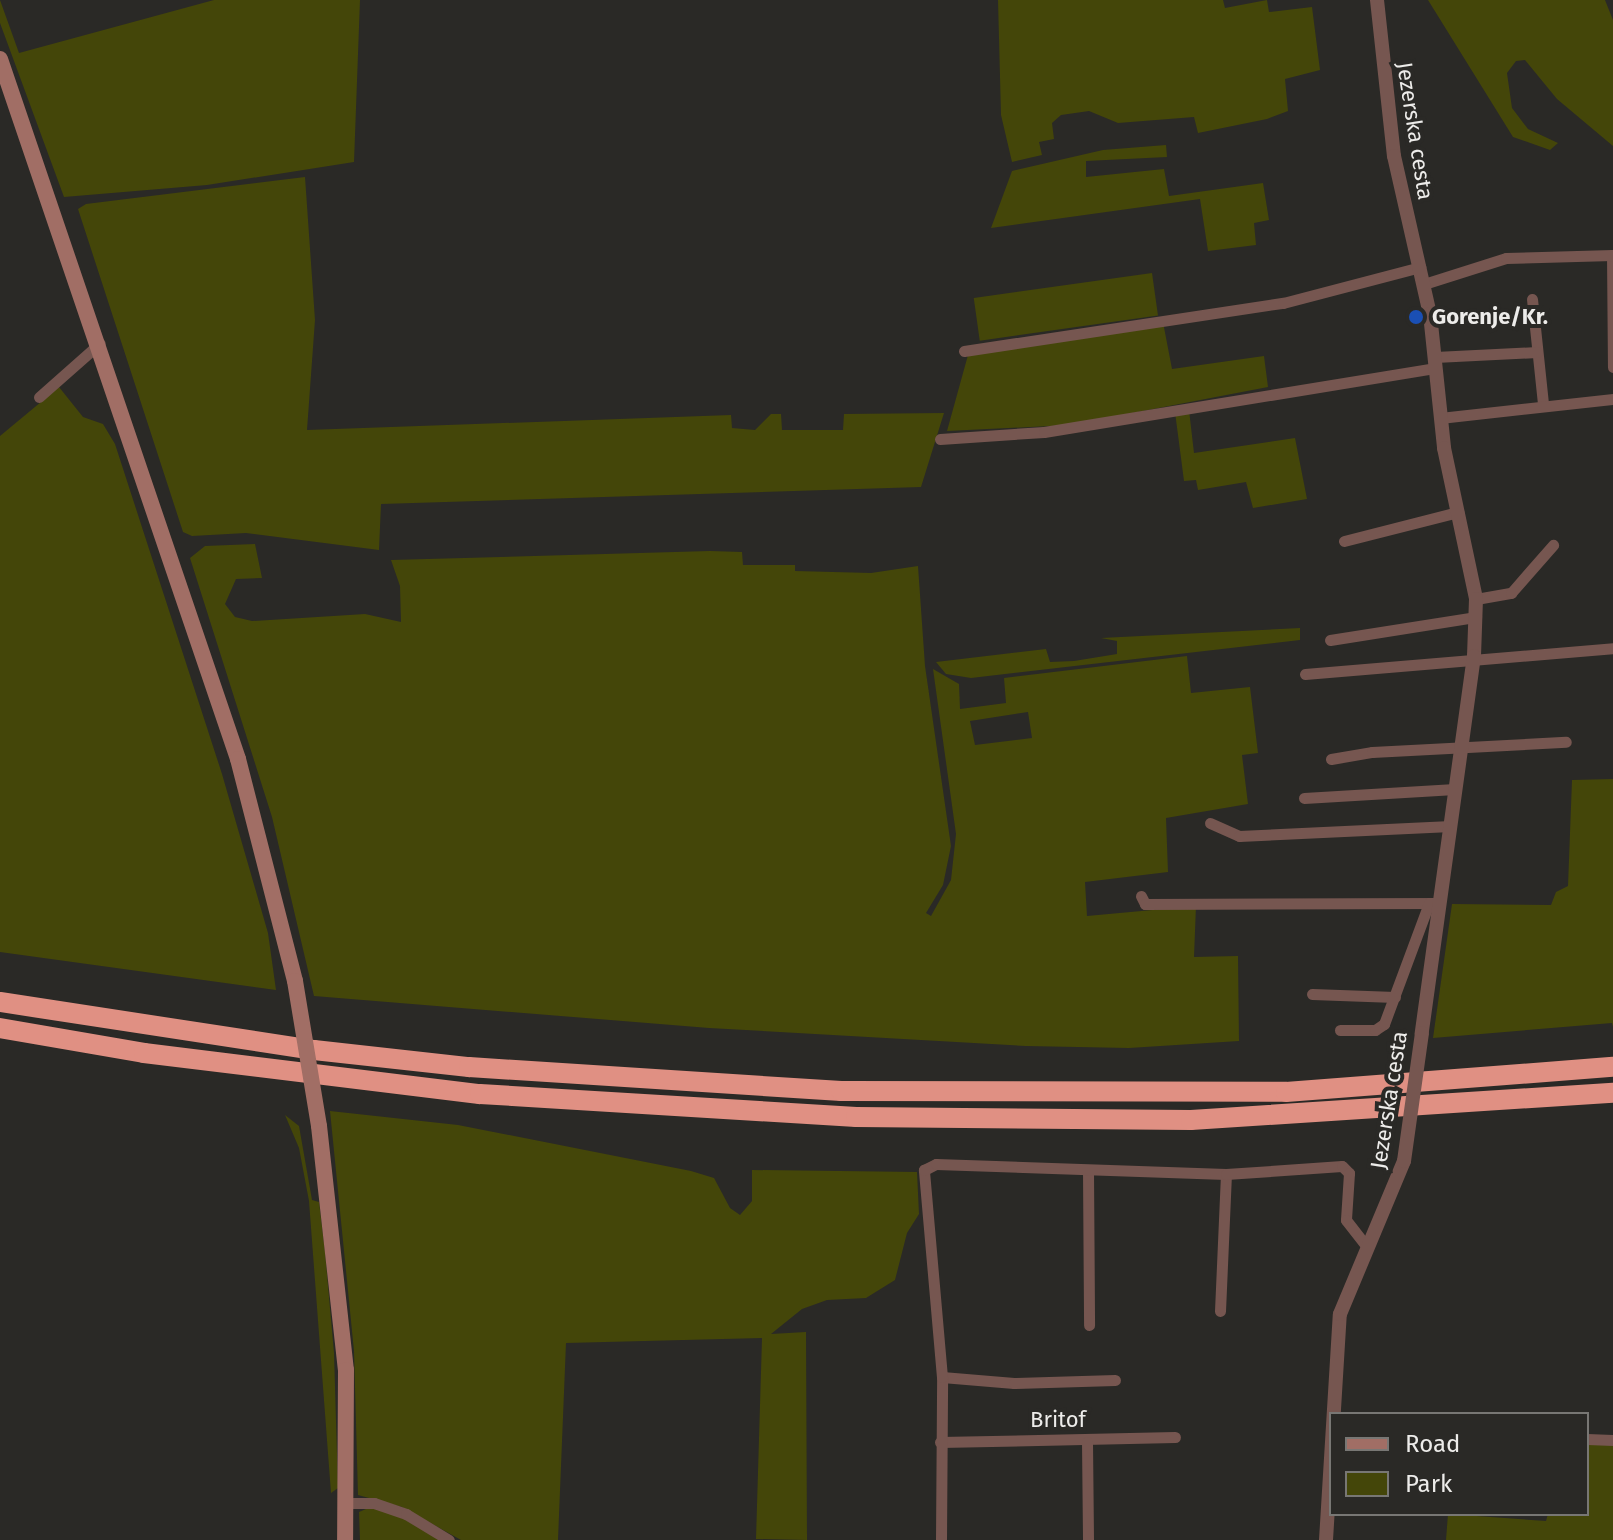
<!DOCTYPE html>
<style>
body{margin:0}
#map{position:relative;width:1613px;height:1540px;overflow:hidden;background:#2a2926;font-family:"Fira Sans",sans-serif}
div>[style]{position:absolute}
.green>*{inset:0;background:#444609;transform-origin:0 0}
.minor>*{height:11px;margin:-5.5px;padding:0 5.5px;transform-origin:5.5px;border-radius:5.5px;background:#765650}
.tertiary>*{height:14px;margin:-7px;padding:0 7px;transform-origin:7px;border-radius:7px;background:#765650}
.secondary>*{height:16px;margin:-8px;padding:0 8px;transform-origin:8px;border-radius:8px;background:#a16e65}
.motorway>*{height:20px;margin:-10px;padding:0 10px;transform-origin:10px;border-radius:10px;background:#e09083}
.tertiary-bridge>*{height:14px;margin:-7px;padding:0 7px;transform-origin:7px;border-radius:7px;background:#765650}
.secondary-bridge>*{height:16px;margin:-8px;padding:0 8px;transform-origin:8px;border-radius:8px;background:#a16e65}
.dots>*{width:22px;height:22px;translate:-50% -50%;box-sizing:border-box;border:4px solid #2a2926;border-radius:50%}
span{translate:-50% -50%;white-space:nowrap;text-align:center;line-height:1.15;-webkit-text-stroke:8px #2a2926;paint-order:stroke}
.street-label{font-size:22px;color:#edecea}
.poi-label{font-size:22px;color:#edecea;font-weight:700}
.left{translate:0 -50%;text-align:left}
.legend{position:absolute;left:1329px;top:1412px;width:260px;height:104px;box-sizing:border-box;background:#2a2926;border:2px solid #787774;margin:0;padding:10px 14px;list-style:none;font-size:24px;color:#edecea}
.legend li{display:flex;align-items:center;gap:16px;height:40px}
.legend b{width:40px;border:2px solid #787774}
</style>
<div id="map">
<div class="green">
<i style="clip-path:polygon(0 0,19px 53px,214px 0,360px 0,354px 162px,207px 185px,64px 197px,0 23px)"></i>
<i style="clip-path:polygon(998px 0,1223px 0,1225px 8px,1267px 0,1269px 12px,1312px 7px,1320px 70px,1285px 79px,1288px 111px,1267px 119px,1198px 133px,1194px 117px,1118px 123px,1089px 111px,1061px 115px,1052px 123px,1054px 139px,1039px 142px,1042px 155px,1012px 162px,1001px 115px)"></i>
<i style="clip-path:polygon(1428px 0,1605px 0,1613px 20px,1613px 146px,1557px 99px,1525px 60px,1516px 61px,1507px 73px,1512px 108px,1528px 129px,1558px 143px,1550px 150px,1513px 137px)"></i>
<i style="clip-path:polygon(1166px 145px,1167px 157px,1086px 161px,1086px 177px,1164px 169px,1169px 196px,1263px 183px,1269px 220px,1254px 223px,1256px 245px,1208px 251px,1200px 199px,991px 228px,1012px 171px,1103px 150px)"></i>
<i style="clip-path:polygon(305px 177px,315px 320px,307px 430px,731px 415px,732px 428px,755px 430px,771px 414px,781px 414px,782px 430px,843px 430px,844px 414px,944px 413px,921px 487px,381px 504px,379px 550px,246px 533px,192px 536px,183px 532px,78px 209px,86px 204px)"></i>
<i style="left:1152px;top:273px;width:43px;height:180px;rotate:82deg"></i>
<i style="clip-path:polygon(1163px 322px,1172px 369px,1264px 356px,1268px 387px,1070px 425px,947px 431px,968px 355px)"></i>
<i style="clip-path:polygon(59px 387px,83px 417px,103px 424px,115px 444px,222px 774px,268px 933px,276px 990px,0 952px,0 436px)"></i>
<i style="clip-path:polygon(1189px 410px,1194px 453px,1295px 438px,1307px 499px,1253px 508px,1246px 482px,1198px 490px,1196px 480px,1184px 481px,1175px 412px)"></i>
<i style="clip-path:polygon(evenodd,255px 544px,262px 578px,236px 579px,225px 604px,235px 617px,252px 621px,365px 614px,401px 622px,400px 586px,391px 560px,710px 551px,742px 552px,743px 565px,795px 565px,795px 571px,871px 573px,918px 566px,925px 666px,951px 846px,943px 885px,926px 913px,931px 916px,951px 880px,956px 834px,933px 669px,959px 684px,960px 709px,1006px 703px,1004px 678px,1187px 656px,1191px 693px,1250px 687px,1258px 753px,1242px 755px,1248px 804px,1166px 818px,1168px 872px,1085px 882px,1087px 916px,1196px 906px,1194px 957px,1238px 956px,1239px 1041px,1129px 1048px,1026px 1046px,709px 1028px,314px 996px,272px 817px,190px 558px,205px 546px,255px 544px,1028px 712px,1032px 738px,975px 745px,970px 721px,1028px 712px)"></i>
<i style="clip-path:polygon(1300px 628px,1300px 640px,971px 678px,946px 674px,936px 662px,1046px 649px,1050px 662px,1074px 661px,1117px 654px,1117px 641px,1101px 638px)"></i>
<i style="clip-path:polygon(1613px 779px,1613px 1027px,1612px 1023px,1433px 1038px,1452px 904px,1551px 905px,1556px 892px,1568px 886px,1572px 780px)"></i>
<i style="clip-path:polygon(330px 1111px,458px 1125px,691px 1171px,714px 1178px,730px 1208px,740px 1215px,752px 1201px,752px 1170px,917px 1172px,919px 1214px,907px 1233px,895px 1280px,866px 1298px,827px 1300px,802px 1309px,771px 1334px,806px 1332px,807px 1540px,756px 1539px,762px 1338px,566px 1343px,558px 1540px,461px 1540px,402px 1507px,358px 1495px,354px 1351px)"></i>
<i style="clip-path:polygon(285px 1115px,299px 1126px,312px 1200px,319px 1202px,325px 1252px,334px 1353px,338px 1488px,331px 1493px,309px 1201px,299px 1148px)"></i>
<i style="clip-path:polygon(1587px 1441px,1613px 1441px,1613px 1540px,1446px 1540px,1448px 1514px,1546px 1521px,1548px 1514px,1587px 1514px)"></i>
<i style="clip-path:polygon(373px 1506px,399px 1516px,440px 1540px,360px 1540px,359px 1512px)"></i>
</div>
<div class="minor">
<i style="left:1612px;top:255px;width:112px;rotate:89.5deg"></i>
<i style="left:1424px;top:284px;width:86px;rotate:-17.6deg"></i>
<i style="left:1506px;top:258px;width:107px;rotate:-1.6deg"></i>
<i style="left:1532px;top:299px;width:106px;rotate:84deg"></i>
<i style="left:964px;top:351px;width:323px;rotate:-8.6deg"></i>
<i style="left:1283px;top:303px;width:142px;rotate:-14.7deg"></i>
<i style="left:1435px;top:357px;width:102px;rotate:-2.8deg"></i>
<i style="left:39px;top:397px;width:81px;rotate:-41.5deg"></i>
<i style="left:1440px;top:418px;width:174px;rotate:-6.3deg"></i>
<i style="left:940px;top:439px;width:104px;rotate:-3.9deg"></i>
<i style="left:1044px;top:432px;width:397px;rotate:-9.3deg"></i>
<i style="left:1344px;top:541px;width:118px;rotate:-14.3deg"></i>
<i style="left:1476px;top:599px;width:36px;rotate:-10deg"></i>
<i style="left:1511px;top:593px;width:64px;rotate:-48.8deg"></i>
<i style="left:1330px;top:640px;width:148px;rotate:-9deg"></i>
<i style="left:1305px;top:674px;width:309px;rotate:-4.8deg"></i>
<i style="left:1331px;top:759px;width:42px;rotate:-9.7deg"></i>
<i style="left:1372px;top:752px;width:194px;rotate:-3deg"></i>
<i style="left:1304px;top:798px;width:151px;rotate:-3.4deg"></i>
<i style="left:1210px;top:823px;width:32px;rotate:24deg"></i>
<i style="left:1239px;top:836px;width:212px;rotate:-2.7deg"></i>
<i style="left:1141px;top:896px;width:9px;rotate:63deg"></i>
<i style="left:1145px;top:904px;width:295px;rotate:-0.2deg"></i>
<i style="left:1312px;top:994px;width:83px;rotate:2.1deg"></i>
<i style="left:1340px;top:1030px;width:35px"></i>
<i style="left:1375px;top:1030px;width:11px;rotate:-34deg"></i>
<i style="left:1384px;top:1024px;width:129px;rotate:-69.6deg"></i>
<i style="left:1088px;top:1171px;width:154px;rotate:89.6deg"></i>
<i style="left:1220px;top:1311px;width:137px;rotate:-87.5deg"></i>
<i style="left:942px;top:1377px;width:72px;rotate:4.8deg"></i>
<i style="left:1014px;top:1383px;width:101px;rotate:-1.7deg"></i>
<i style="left:1587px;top:1439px;width:26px;rotate:2deg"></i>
<i style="left:940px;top:1442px;width:235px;rotate:-1.2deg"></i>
<i style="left:1087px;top:1442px;width:98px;rotate:89.4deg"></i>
<i style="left:347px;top:1503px;width:27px"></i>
<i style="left:374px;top:1503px;width:34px;rotate:19deg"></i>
<i style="left:406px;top:1514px;width:50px;rotate:31.2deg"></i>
<i style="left:941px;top:1540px;width:163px;rotate:-89.6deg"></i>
<i style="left:942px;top:1377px;width:208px;rotate:-95deg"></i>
<i style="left:924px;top:1170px;width:13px;rotate:-27deg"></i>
<i style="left:936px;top:1164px;width:290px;rotate:2deg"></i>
<i style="left:1226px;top:1174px;width:116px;rotate:-3.9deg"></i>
<i style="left:1342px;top:1166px;width:10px;rotate:45deg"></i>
<i style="left:1349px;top:1173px;width:47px;rotate:93.7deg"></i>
<i style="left:1346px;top:1220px;width:34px;rotate:52deg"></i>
</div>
<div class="tertiary">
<i style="left:1377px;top:0;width:157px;rotate:83.8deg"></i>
<i style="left:1394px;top:156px;width:162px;rotate:77.2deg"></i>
<i style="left:1430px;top:314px;width:135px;rotate:84deg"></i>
<i style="left:1444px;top:448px;width:154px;rotate:78deg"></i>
<i style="left:1476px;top:599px;width:57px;rotate:92deg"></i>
<i style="left:1474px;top:656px;width:381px;rotate:97.9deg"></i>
<i style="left:1326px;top:1540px;width:226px;rotate:-86.5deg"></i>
<i style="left:1340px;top:1314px;width:166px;rotate:-67.3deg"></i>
</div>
<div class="secondary">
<i style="left:0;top:59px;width:739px;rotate:71.22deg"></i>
<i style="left:238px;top:759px;width:229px;rotate:75.6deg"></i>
<i style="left:319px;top:1126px;width:245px;rotate:83.7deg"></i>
<i style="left:346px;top:1370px;width:170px;rotate:90.3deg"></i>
</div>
<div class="motorway">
<i style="left:0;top:1002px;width:318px;rotate:8.7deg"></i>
<i style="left:314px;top:1050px;width:156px;rotate:6.3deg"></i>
<i style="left:469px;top:1067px;width:373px;rotate:3.7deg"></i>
<i style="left:841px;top:1091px;width:445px;rotate:0.1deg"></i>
<i style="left:1286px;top:1092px;width:328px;rotate:-4.4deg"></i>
<i style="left:0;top:1028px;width:146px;rotate:9.8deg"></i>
<i style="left:144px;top:1053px;width:338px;rotate:7deg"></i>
<i style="left:480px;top:1094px;width:377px;rotate:3.5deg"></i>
<i style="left:856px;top:1117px;width:335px;rotate:0.5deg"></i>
<i style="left:1191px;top:1120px;width:423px;rotate:-3.7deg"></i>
</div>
<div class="tertiary-bridge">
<i style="left:1404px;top:1161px;width:129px;rotate:-82deg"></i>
</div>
<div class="secondary-bridge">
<i style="left:295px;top:981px;width:147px;rotate:80.6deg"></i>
</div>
<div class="dots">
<i style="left:1416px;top:317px;background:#1a4fb4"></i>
</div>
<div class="street-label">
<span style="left:1415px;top:131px;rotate:81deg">Jezerska cesta</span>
<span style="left:1389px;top:1100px;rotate:-81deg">Jezerska cesta</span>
<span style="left:1058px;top:1420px">Britof</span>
</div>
<div class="poi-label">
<span class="left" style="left:1432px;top:317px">Gorenje/Kr.</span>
</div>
<ul class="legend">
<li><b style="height:10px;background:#a16e65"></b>Road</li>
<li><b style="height:22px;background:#444609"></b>Park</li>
</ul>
</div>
